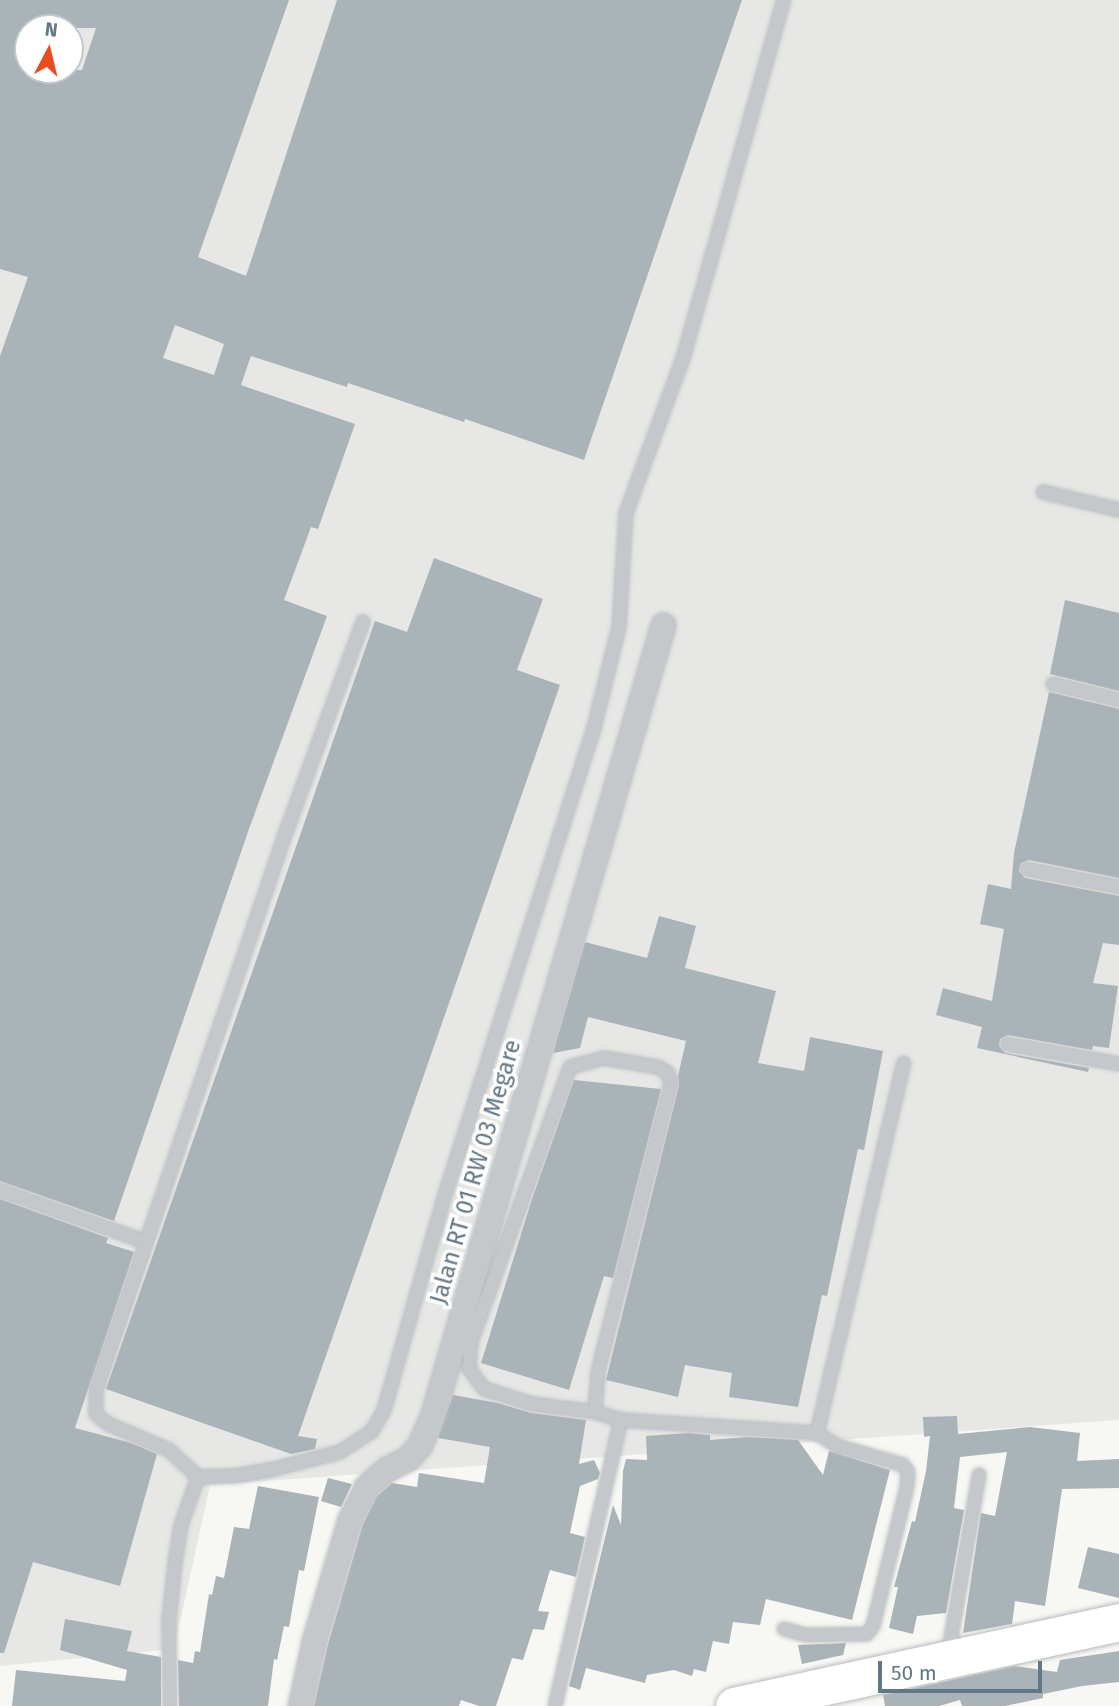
<!DOCTYPE html>
<style>
body{margin:0}
#map{position:relative;width:1119px;height:1706px;overflow:hidden;background:#f7f7f3;font-family:"Fira Sans",sans-serif}
div>[style]{position:absolute}
.built>*{inset:0;background:#e7e8e6}
.building>*{inset:0;background:#aab3b8}
.roads{filter:drop-shadow(0 0 2px #b7bbbf) drop-shadow(0 0 2px #b7bbbf)}
.lane>*{height:12px;margin:-6px;padding:0 6px;transform-origin:6px;border-radius:6px;background:#c4c8cb}
.street>*{height:23px;margin:-11.5px;padding:0 11.5px;transform-origin:11.5px;border-radius:11.5px;background:#c4c8cb}
.primary>*{height:37px;margin:-18.5px;padding:0 18.5px;transform-origin:18.5px;border-radius:18.5px;background:#fff}
span{translate:-50% -50%;white-space:nowrap;text-align:center;line-height:1.15;-webkit-text-stroke:7px #fff;paint-order:stroke}
.street-label{font-size:24px;color:#647785}
.north{position:absolute;left:14px;top:14px;width:70px;height:70px;box-sizing:border-box;background:#fff;border:2px solid #c1c9ce;border-radius:50%;rotate:7deg;font-size:19px;font-weight:700;line-height:28px;text-align:center;color:#647785}
.north::after{content:'';display:block;margin:auto;width:24px;height:32px;background:#e94c20;clip-path:polygon(50% 0,100% 100%,50% 72%,0 100%)}
.scale{position:absolute;left:878px;top:1661px;width:164px;height:32px;box-sizing:border-box;border:4px solid #647785;border-top:0;padding-left:9px;font-size:21px;line-height:24px;white-space:nowrap;color:#647785;-webkit-text-stroke:5px #fff;paint-order:stroke}
</style>
<div id="map">
<div class="built">
<i style="clip-path:polygon(evenodd,0 0,1119px 0,1119px 1420px,210px 1485px,174px 1649px,0 1666px,0 0,28px 28px,70px 28px,70px 70px,28px 70px,28px 28px)"></i>
</div>
<div class="building">
<i style="clip-path:polygon(evenodd,0 0,289px 0,198px 257px,246px 276px,337px 0,742px 0,584px 460px,465px 419px,464px 422px,348px 383px,347px 387px,251px 356px,241px 385px,355px 424px,318px 529px,311px 527px,284px 600px,327px 616px,249px 829px,114px 1221px,0 1181px,0 356px,28px 277px,0 269px,0 0,28px 28px,96px 28px,82px 70px,28px 70px,28px 28px,0 0,175px 325px,224px 344px,214px 375px,163px 358px,175px 325px)"></i>
<i style="clip-path:polygon(434px 558px,543px 599px,517px 670px,560px 685px,298px 1436px,317px 1439px,315px 1449px,291px 1454px,106px 1389px,375px 621px,407px 632px)"></i>
<i style="clip-path:polygon(1065px 600px,1119px 613px,1119px 691px,1050px 674px)"></i>
<i style="clip-path:polygon(1049px 692px,1119px 709px,1119px 878px,1029px 860px,1021px 863px,1019px 871px,1025px 878px,1119px 896px,1119px 945px,1103px 943px,1093px 983px,1118px 986px,1109px 1048px,1093px 1046px,1092px 1050px,1008px 1035px,1000px 1039px,999px 1046px,1005px 1053px,1089px 1068px,1088px 1072px,977px 1048px,982px 1027px,936px 1015px,943px 988px,992px 1001px,1004px 929px,980px 924px,988px 884px,1011px 889px,1014px 853px)"></i>
<i style="clip-path:polygon(659px 916px,696px 926px,685px 968px,776px 991px,758px 1063px,804px 1071px,810px 1037px,883px 1051px,864px 1150px,858px 1149px,827px 1296px,822px 1295px,798px 1407px,729px 1397px,732px 1373px,685px 1365px,678px 1397px,606px 1380px,679px 1085px,678px 1076px,686px 1041px,588px 1017px,580px 1048px,553px 1053px,585px 942px,647px 958px)"></i>
<i style="clip-path:polygon(574px 1080px,661px 1089px,613px 1278px,604px 1276px,569px 1390px,481px 1363px,532px 1199px)"></i>
<i style="clip-path:polygon(0 1199px,108px 1238px,106px 1243px,134px 1252px,75px 1428px,131px 1443px,157px 1454px,120px 1586px,33px 1562px,4px 1653px,0 1653px)"></i>
<i style="clip-path:polygon(453px 1395px,498px 1403px,531px 1413px,586px 1420px,579px 1464px,594px 1460px,600px 1473px,598px 1479px,580px 1486px,570px 1533px,585px 1537px,576px 1577px,550px 1570px,538px 1611px,549px 1612px,544px 1630px,533px 1629px,523px 1660px,512px 1658px,496px 1706px,479px 1706px,461px 1700px,459px 1706px,314px 1706px,328px 1644px,363px 1524px,377px 1496px,392px 1483px,417px 1487px,419px 1473px,484px 1483px,490px 1447px,438px 1438px)"></i>
<i style="clip-path:polygon(957px 1416px,958px 1434px,1030px 1427px,1080px 1433px,1077px 1461px,1119px 1459px,1119px 1488px,1062px 1489px,1045px 1606px,1015px 1601px,1012px 1624px,963px 1633px,981px 1513px,995px 1516px,1007px 1452px,960px 1457px,954px 1508px,964px 1510px,946px 1613px,917px 1616px,913px 1634px,889px 1628px,898px 1587px,894px 1587px,912px 1521px,915px 1522px,926px 1471px,930px 1436px,924px 1437px,923px 1417px)"></i>
<i style="clip-path:polygon(688px 1433px,710px 1435px,710px 1440px,748px 1437px,798px 1440px,823px 1475px,829px 1451px,890px 1470px,852px 1620px,766px 1599px,760px 1625px,733px 1622px,729px 1644px,713px 1641px,706px 1672px,694px 1669px,692px 1676px,674px 1670px,647px 1675px,645px 1683px,586px 1668px,580px 1690px,569px 1686px,613px 1505px,621px 1525px,623px 1471px,626px 1459px,647px 1460px,646px 1436px)"></i>
<i style="clip-path:polygon(328px 1478px,352px 1484px,341px 1507px,321px 1501px)"></i>
<i style="clip-path:polygon(258px 1486px,319px 1497px,304px 1571px,299px 1570px,289px 1627px,284px 1626px,277px 1660px,274px 1659px,268px 1706px,179px 1706px,178px 1660px,193px 1663px,195px 1651px,200px 1652px,209px 1594px,212px 1595px,216px 1576px,224px 1578px,234px 1527px,249px 1529px)"></i>
<i style="clip-path:polygon(1088px 1547px,1119px 1554px,1119px 1598px,1078px 1588px)"></i>
<i style="clip-path:polygon(65px 1619px,132px 1631px,127px 1651px,161px 1657px,161px 1706px,12px 1706px,16px 1670px,125px 1681px,127px 1670px,60px 1650px)"></i>
<i style="clip-path:polygon(846px 1643px,843px 1655px,802px 1664px,798px 1645px)"></i>
<i style="clip-path:polygon(1119px 1651px,1119px 1682px,1082px 1686px,1043px 1694px,1043px 1698px,1005px 1706px,962px 1706px,960px 1700px,939px 1706px,885px 1706px,883px 1695px,1015px 1666px,1057px 1672px,1060px 1660px)"></i>
</div>
<div class="roads">
<div class="lane">
<i style="left:1043px;top:492px;width:78px;rotate:13.3deg"></i>
<i style="left:1053px;top:684px;width:68px;rotate:13.6deg"></i>
<i style="left:1027px;top:869px;width:94px;rotate:11.1deg"></i>
<i style="left:1007px;top:1044px;width:114px;rotate:10.1deg"></i>
<i style="left:0;top:1190px;width:155px;rotate:19.6deg"></i>
<i style="left:595px;top:1412px;width:64px;rotate:-172.8deg"></i>
<i style="left:532px;top:1404px;width:50px;rotate:-162.6deg"></i>
<i style="left:484px;top:1389px;width:26px;rotate:-126deg"></i>
<i style="left:469px;top:1368px;width:26px;rotate:-86deg"></i>
<i style="left:471px;top:1342px;width:292px;rotate:-70.2deg"></i>
<i style="left:570px;top:1067px;width:35px;rotate:-15deg"></i>
<i style="left:604px;top:1058px;width:55px;rotate:9.5deg"></i>
<i style="left:658px;top:1067px;width:12px;rotate:31deg"></i>
<i style="left:668px;top:1073px;width:10px;rotate:73deg"></i>
<i style="left:671px;top:1083px;width:298px;rotate:104.2deg"></i>
<i style="left:598px;top:1372px;width:40px;rotate:94.3deg"></i>
<i style="left:595px;top:1412px;width:27px;rotate:17deg"></i>
<i style="left:621px;top:1420px;width:196px;rotate:3.8deg"></i>
<i style="left:817px;top:1433px;width:380px;rotate:-76.8deg"></i>
<i style="left:198px;top:1477px;width:37px;rotate:-2deg"></i>
<i style="left:235px;top:1476px;width:36px;rotate:-10deg"></i>
<i style="left:270px;top:1470px;width:72px;rotate:-14.4deg"></i>
<i style="left:340px;top:1452px;width:38px;rotate:-33deg"></i>
<i style="left:372px;top:1431px;width:24px;rotate:-60deg"></i>
<i style="left:384px;top:1410px;width:220px;rotate:-74.2deg"></i>
<i style="left:444px;top:1198px;width:493px;rotate:-72.3deg"></i>
<i style="left:594px;top:728px;width:104px;rotate:-76.1deg"></i>
<i style="left:619px;top:627px;width:114px;rotate:-86.5deg"></i>
<i style="left:626px;top:513px;width:168px;rotate:-69.8deg"></i>
<i style="left:684px;top:355px;width:369px;rotate:-74.3deg"></i>
<i style="left:784px;top:1629px;width:23px;rotate:15deg"></i>
<i style="left:806px;top:1635px;width:61px;rotate:-0.9deg"></i>
<i style="left:867px;top:1634px;width:10px;rotate:-53deg"></i>
<i style="left:873px;top:1626px;width:144px;rotate:-76.3deg"></i>
<i style="left:907px;top:1486px;width:14px;rotate:-86deg"></i>
<i style="left:908px;top:1472px;width:9px;rotate:-126deg"></i>
<i style="left:903px;top:1465px;width:69px;rotate:-163.9deg"></i>
<i style="left:837px;top:1446px;width:24px;rotate:-147deg"></i>
<i style="left:948px;top:1655px;width:183px;rotate:-80.2deg"></i>
<i style="left:170px;top:1706px;width:86px;rotate:-90.7deg"></i>
<i style="left:169px;top:1620px;width:57px;rotate:-84deg"></i>
<i style="left:175px;top:1563px;width:38px;rotate:-81deg"></i>
<i style="left:181px;top:1525px;width:51px;rotate:-70.5deg"></i>
<i style="left:198px;top:1477px;width:40px;rotate:-137deg"></i>
<i style="left:169px;top:1450px;width:66px;rotate:-156.9deg"></i>
<i style="left:108px;top:1424px;width:16px;rotate:-140deg"></i>
<i style="left:96px;top:1414px;width:24px;rotate:-90deg"></i>
<i style="left:96px;top:1390px;width:589px;rotate:-71.2deg"></i>
<i style="left:286px;top:832px;width:224px;rotate:-69.9deg"></i>
<i style="left:555px;top:1706px;width:294px;rotate:-77deg"></i>
</div>
<div class="street">
<i style="left:300px;top:1706px;width:66px;rotate:-77.8deg"></i>
<i style="left:314px;top:1641px;width:127px;rotate:-73.6deg"></i>
<i style="left:350px;top:1519px;width:36px;rotate:-63deg"></i>
<i style="left:366px;top:1487px;width:28px;rotate:-41deg"></i>
<i style="left:387px;top:1469px;width:22px;rotate:-27deg"></i>
<i style="left:407px;top:1459px;width:18px;rotate:-47deg"></i>
<i style="left:419px;top:1446px;width:35px;rotate:-66deg"></i>
<i style="left:433px;top:1414px;width:822px;rotate:-73.75deg"></i>
</div>
<div class="primary">
<i style="left:734px;top:1706px;width:394px;rotate:-12.3deg"></i>
</div>
</div>
<div class="street-label">
<span style="left:476px;top:1172px;rotate:-74deg">Jalan RT 01 RW 03 Megare</span>
</div>
<div class="north">N</div>
<div class="scale">50 m</div>
</div>
